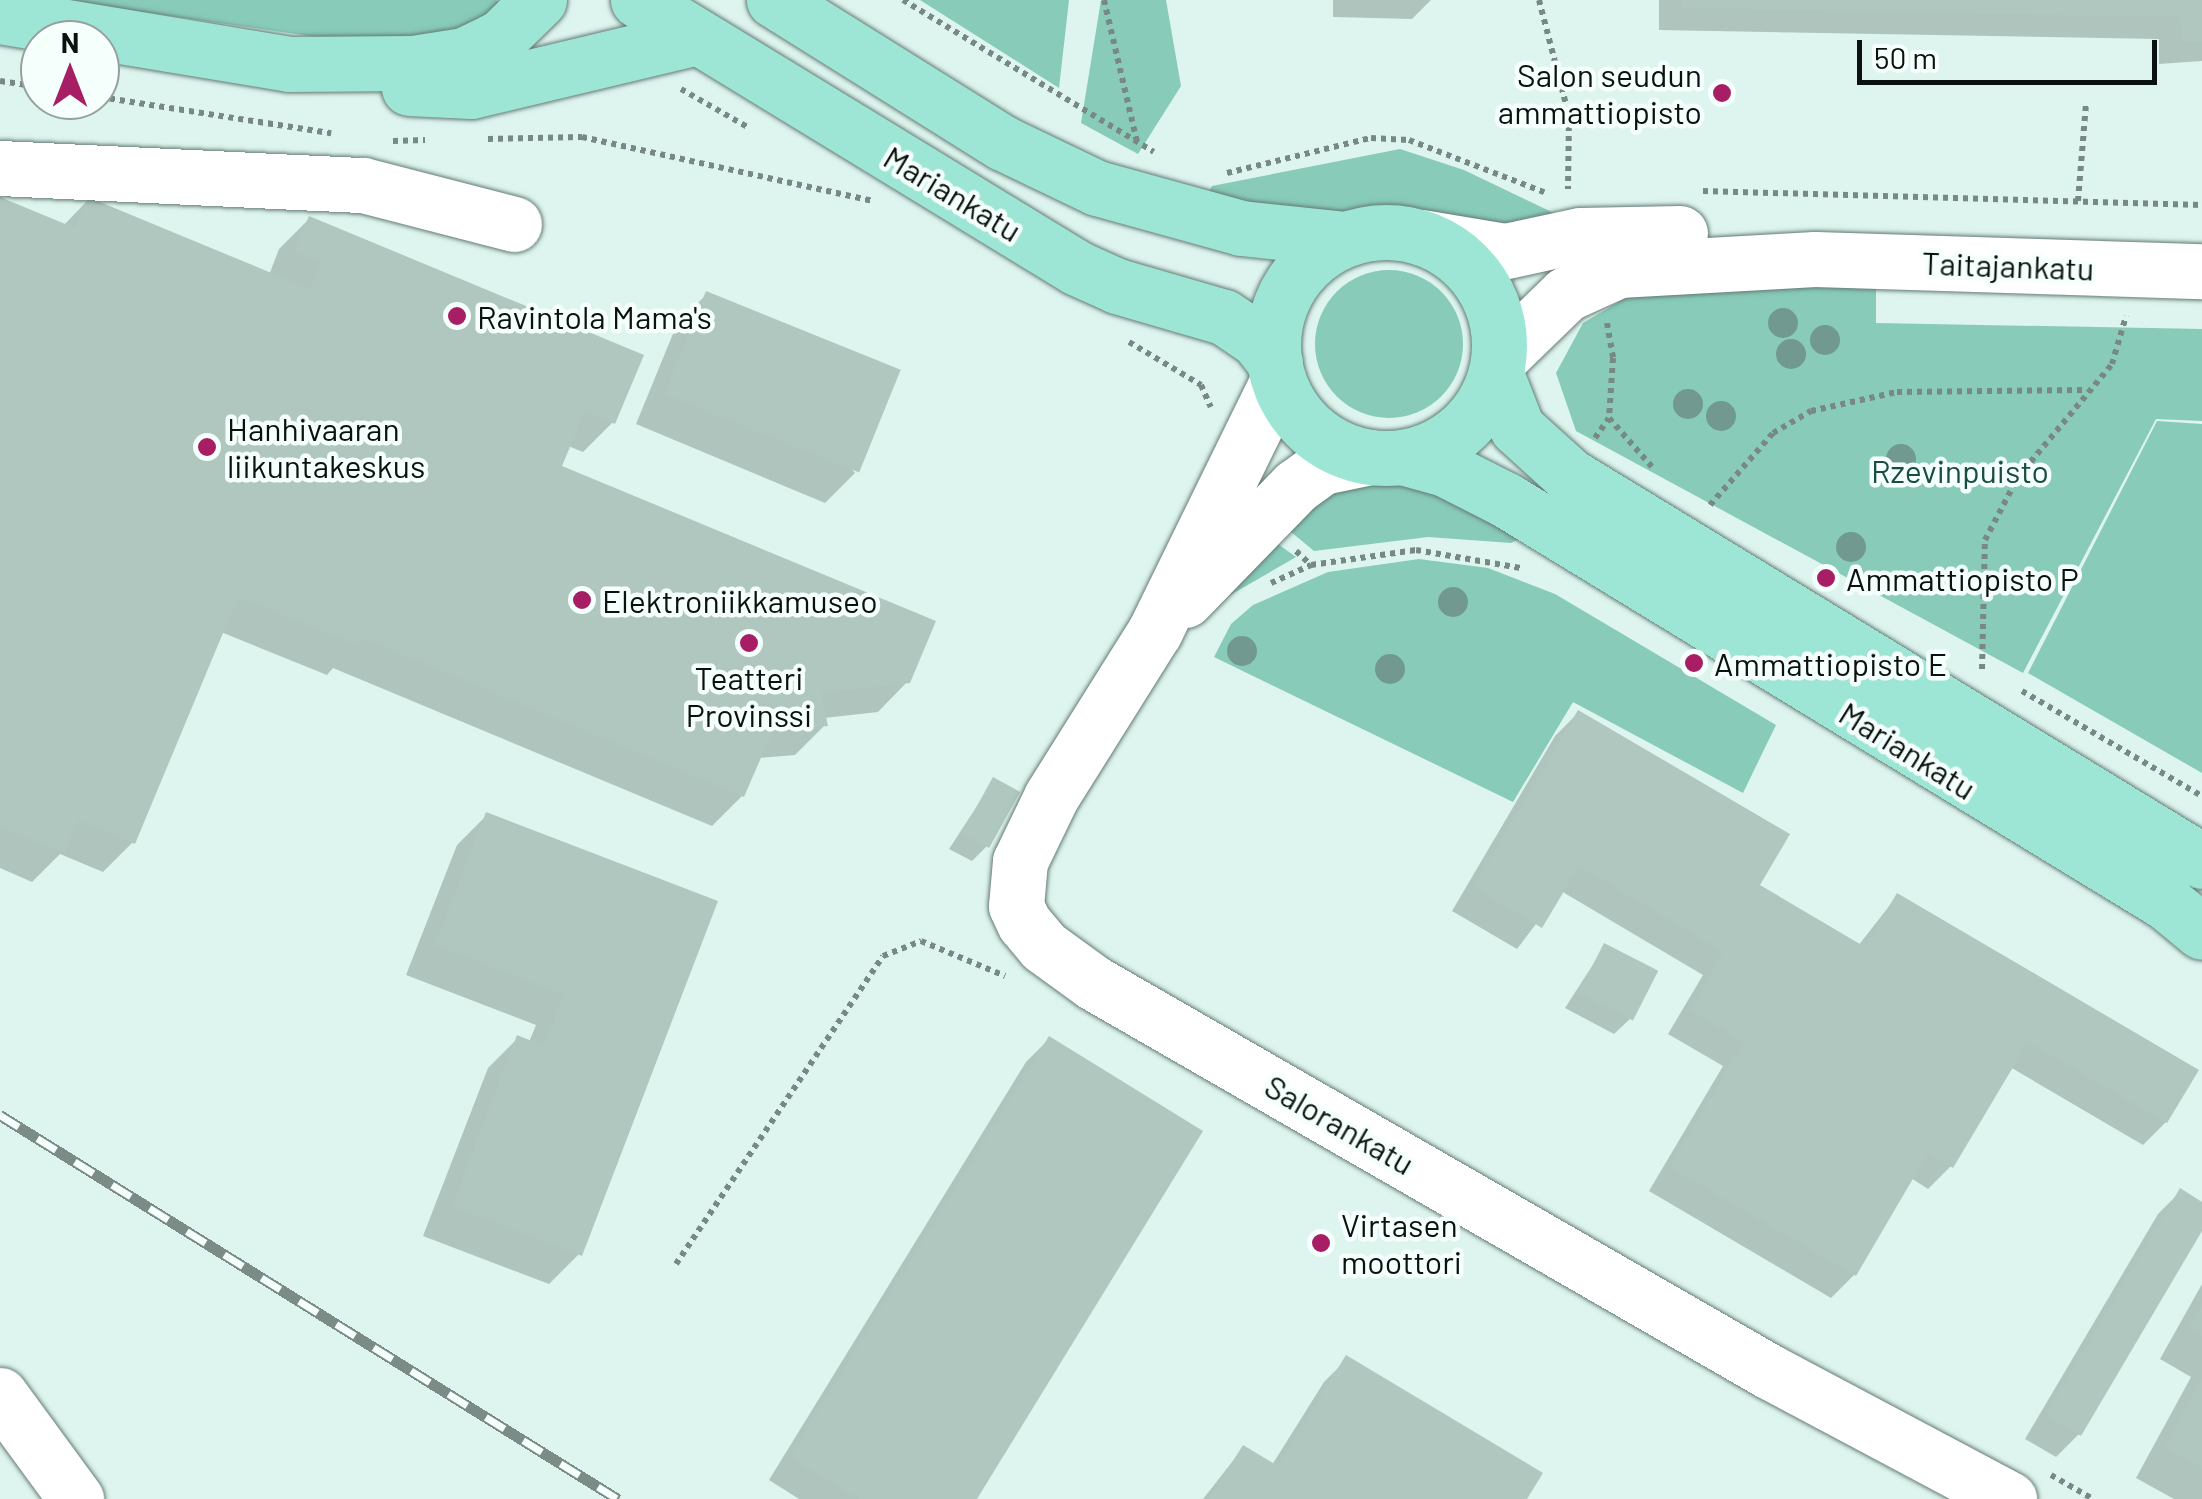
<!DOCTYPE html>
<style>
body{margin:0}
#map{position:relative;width:2202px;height:1499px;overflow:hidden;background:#ddf5ee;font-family:Barlow,sans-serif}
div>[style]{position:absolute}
.green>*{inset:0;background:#88cbb9}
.round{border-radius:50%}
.shadow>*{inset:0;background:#0003}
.building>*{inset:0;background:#b0c7c0;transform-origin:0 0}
.path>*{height:6px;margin-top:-3px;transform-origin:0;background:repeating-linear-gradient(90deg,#788984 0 5px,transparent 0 10px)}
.roads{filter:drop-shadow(0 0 2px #657b75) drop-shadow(0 0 2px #657b75)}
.minor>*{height:55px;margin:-27.5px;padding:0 27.5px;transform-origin:27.5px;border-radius:27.5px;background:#fff}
.major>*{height:55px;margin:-27.5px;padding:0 27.5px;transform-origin:27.5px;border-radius:27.5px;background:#9de6d6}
.major>.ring{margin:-27.5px;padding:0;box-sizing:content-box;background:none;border:55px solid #9de6d6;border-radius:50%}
.rail>*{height:11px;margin-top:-5.5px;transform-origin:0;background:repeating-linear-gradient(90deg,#f5fffc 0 22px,#7b8c87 0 44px);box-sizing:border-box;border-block:2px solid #7b8c87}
.trees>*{width:30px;height:30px;margin:-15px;border-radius:50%;background:#71998f}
.dots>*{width:28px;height:28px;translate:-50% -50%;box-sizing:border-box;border:5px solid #f5fffc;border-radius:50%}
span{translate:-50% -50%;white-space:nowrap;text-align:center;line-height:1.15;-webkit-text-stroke:9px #f5fffc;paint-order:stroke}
.poi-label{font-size:32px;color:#0a1210}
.right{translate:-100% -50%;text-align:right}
.left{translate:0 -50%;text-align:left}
.street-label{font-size:32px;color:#0a1210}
.park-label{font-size:32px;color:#184d41}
.north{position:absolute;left:20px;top:20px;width:100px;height:100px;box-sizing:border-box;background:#f5fffc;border:2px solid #97a09e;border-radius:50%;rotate:0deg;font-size:28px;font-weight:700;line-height:40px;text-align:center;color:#0a1210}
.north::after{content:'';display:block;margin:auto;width:35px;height:45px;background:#a71e64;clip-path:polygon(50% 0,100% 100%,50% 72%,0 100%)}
.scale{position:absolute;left:1857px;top:40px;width:300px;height:45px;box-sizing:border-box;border:5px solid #0a1210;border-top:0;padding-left:12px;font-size:30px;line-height:35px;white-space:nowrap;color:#0a1210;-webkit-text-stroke:8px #f5fffc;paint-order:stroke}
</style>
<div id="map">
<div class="green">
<i style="clip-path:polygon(59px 0,496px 0,505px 6px,444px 39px,344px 41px)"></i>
<i style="clip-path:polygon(920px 0,1069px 0,1059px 88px)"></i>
<i style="clip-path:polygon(1101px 0,1166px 0,1181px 86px,1138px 154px,1081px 123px)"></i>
<i style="clip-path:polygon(1400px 149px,1464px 170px,1562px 217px,1483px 240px,1403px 219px,1312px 220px,1207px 196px,1212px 186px)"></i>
<i class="round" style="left:1315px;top:270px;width:148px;height:148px"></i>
<i style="clip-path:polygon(1749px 286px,1876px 288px,1876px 323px,2202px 329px,2202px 421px,2156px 419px,2023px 673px,1576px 431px,1556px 373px,1583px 323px,1629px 296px)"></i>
<i style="clip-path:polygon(2157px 421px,2202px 424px,2202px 773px,2028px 673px)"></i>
<i style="clip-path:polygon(1343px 477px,1401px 477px,1524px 536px,1511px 543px,1428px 537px,1314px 551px,1279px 522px)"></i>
<i style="clip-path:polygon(1267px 536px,1296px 557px,1201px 612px)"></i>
<i style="clip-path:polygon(1419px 559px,1488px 568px,1555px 594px,1776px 725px,1743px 793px,1573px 702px,1513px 802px,1214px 657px,1231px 624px,1253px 605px,1328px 572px)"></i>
</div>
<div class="shadow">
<i style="clip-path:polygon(1333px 0,1431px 0,1412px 19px,1333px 17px)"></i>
<i style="clip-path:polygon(1659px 0,2202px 0,2202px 61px,2159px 64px,2159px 39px,1659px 30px)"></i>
<i style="clip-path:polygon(0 199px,63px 226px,88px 200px,269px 275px,279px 249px,309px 219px,613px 422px,583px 452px,568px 446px,559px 467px,908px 681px,878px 712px,824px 718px,825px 725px,795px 755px,758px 758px,742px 796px,712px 826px,333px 668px,327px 675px,221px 632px,133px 842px,103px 872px,60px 854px,32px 882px,0 868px)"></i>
<i style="clip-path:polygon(707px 294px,855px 473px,825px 503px,636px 424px,677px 324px)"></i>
<i style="clip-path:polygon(1578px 713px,1756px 886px,1858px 946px,1897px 896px,2166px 1122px,2143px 1145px,2010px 1067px,1951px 1166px,1928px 1189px,1911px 1178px,1854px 1275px,1831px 1298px,1649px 1191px,1723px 1066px,1668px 1034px,1703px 975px,1561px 891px,1517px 949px,1452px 911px,1555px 736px)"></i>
<i style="clip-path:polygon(994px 780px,987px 846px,972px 861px,949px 849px)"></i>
<i style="clip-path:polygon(487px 815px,714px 902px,579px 1254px,549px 1284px,423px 1236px,488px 1068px,518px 1038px,529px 1042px,536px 1025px,406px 975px,457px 845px)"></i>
<i style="clip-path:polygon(1605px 946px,1630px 1019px,1614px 1034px,1565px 1008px)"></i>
<i style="clip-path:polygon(1049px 1039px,974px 1499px,799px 1499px,769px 1480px,1026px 1062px)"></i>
<i style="clip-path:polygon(2180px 1192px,2202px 1205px,2202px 1226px,2079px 1434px,2056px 1457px,2025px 1439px,2158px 1214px)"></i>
<i style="clip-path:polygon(2202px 1284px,2202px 1499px,2174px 1499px,2136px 1478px,2191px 1377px,2160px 1359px)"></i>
<i style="clip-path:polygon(1347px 1359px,1524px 1499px,1203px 1499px,1243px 1448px,1272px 1465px,1324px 1382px)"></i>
</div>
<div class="building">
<i style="clip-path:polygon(1681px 0,2202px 0,2202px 42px,2181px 42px,2181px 17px,1681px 8px)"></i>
<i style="clip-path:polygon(0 197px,75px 228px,88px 197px,310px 289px,321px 263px,294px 252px,309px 216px,644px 355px,615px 424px,585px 411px,562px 466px,936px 621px,910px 683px,821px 693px,828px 726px,773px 730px,744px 797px,362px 638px,359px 646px,238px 597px,135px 844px,78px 820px,64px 853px,0 827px)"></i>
<i style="left:706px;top:291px;width:210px;height:111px;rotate:22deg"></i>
<i style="clip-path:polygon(1578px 710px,1790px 834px,1760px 885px,1865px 947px,1897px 893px,2199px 1070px,2167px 1123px,2028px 1042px,1953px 1168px,1928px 1153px,1856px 1276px,1670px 1167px,1744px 1042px,1690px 1010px,1724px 952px,1579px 866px,1542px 928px,1473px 887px)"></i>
<i style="left:993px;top:777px;width:31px;height:64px;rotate:29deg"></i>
<i style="clip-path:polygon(486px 812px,718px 901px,582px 1256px,452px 1206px,517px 1035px,544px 1046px,564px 995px,435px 945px)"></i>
<i style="left:1604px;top:943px;width:61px;height:56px;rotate:27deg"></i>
<i style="clip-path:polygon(1049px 1036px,1203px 1131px,977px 1499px,859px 1499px,790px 1457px)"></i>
<i style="clip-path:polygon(2180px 1188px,2202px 1202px,2202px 1231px,2081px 1436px,2046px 1415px)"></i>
<i style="clip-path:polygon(2202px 1304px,2202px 1336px,2188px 1329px)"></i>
<i style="clip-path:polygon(1346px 1355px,1543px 1473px,1527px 1499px,1209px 1499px,1243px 1445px,1278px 1466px)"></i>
<i style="clip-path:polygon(2202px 1378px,2202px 1468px,2164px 1447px)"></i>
</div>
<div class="path">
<i style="left:903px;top:0;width:293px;rotate:31.2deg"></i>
<i style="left:1104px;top:0;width:146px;rotate:76.9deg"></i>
<i style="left:1539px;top:0;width:120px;rotate:75.5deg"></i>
<i style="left:1569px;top:116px;width:73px;rotate:90.8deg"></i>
<i style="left:0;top:81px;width:40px;rotate:8.5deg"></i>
<i style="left:681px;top:89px;width:78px;rotate:29.8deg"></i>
<i style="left:100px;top:97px;width:234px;rotate:8.9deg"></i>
<i style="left:488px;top:139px;width:94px;rotate:-1.2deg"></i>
<i style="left:582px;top:137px;width:298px;rotate:12.4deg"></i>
<i style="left:393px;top:141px;width:32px;rotate:-2deg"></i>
<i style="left:1227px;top:173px;width:148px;rotate:-13.7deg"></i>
<i style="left:1371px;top:138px;width:38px;rotate:3deg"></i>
<i style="left:1409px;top:140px;width:145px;rotate:21.1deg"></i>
<i style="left:1703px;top:191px;width:499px;rotate:1.6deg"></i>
<i style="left:2078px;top:201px;width:97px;rotate:-85.3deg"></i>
<i style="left:1607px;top:323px;width:36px;rotate:80deg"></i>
<i style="left:1613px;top:358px;width:60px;rotate:93.8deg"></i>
<i style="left:1609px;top:418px;width:65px;rotate:48.7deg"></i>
<i style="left:1129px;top:342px;width:84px;rotate:30.8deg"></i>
<i style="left:1201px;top:385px;width:24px;rotate:66deg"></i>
<i style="left:1595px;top:438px;width:24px;rotate:-55deg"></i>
<i style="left:1710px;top:505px;width:96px;rotate:-48.8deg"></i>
<i style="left:1773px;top:433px;width:44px;rotate:-30.1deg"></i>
<i style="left:1811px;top:411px;width:88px;rotate:-12.5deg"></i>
<i style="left:1897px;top:392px;width:189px;rotate:-0.6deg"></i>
<i style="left:1296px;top:551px;width:21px;rotate:43deg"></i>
<i style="left:1311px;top:565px;width:106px;rotate:-8.1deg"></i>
<i style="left:1416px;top:550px;width:106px;rotate:9.8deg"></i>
<i style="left:1271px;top:583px;width:44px;rotate:-24.2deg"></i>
<i style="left:1982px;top:669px;width:129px;rotate:-88.7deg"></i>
<i style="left:1985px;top:540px;width:71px;rotate:-62.4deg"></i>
<i style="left:2018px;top:477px;width:147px;rotate:-50.2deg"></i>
<i style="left:2112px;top:364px;width:50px;rotate:-73.7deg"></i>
<i style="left:2022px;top:691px;width:208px;rotate:30.3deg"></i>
<i style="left:676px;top:1264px;width:371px;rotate:-56.1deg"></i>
<i style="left:883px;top:956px;width:41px;rotate:-21.5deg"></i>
<i style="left:921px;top:941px;width:91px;rotate:22.6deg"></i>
<i style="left:2051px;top:1475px;width:48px;rotate:29.7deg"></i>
</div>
<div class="roads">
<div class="minor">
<i style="left:0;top:168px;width:363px;rotate:2.7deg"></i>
<i style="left:363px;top:185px;width:156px;rotate:14.5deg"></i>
<i style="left:1422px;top:237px;width:85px;rotate:9.5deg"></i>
<i style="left:1506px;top:251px;width:76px;rotate:-12.2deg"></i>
<i style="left:1580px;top:235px;width:100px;rotate:-1.1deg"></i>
<i style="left:1499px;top:359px;width:93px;rotate:-44.1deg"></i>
<i style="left:1566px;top:294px;width:58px;rotate:-24.4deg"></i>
<i style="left:1619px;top:270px;width:196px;rotate:-3.2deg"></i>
<i style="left:1815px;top:259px;width:387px;rotate:1.8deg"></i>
<i style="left:1278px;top:380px;width:280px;rotate:116.1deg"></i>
<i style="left:1155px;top:631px;width:196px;rotate:122.1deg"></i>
<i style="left:1051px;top:797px;width:71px;rotate:115.8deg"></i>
<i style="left:1020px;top:861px;width:45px;rotate:95.1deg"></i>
<i style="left:1016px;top:906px;width:19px;rotate:65deg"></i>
<i style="left:1024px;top:923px;width:30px;rotate:50deg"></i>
<i style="left:1043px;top:946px;width:63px;rotate:36deg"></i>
<i style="left:1094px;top:983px;width:780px;rotate:29.92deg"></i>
<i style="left:1770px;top:1372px;width:271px;rotate:28deg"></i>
<i style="left:1185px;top:600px;width:159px;rotate:-45.8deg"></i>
<i style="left:1296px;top:486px;width:32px;rotate:-36deg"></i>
<i style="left:1322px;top:467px;width:49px;rotate:-11.8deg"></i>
<i style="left:0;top:1395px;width:129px;rotate:53.8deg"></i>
</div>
<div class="major">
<i style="left:638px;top:0;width:514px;rotate:31.4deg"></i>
<i style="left:1077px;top:268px;width:44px;rotate:24.2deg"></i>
<i style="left:1117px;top:286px;width:111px;rotate:16.2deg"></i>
<i style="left:1224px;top:317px;width:40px;rotate:34deg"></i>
<i style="left:1257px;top:339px;width:29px;rotate:52deg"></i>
<i style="left:774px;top:0;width:270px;rotate:32deg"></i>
<i style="left:1003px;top:143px;width:104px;rotate:25.6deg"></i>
<i style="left:1097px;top:188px;width:149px;rotate:15.5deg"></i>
<i style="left:1241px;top:228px;width:105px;rotate:6deg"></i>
<i style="left:0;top:16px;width:293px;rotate:9.4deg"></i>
<i style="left:289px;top:64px;width:124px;rotate:-0.5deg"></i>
<i style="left:413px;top:63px;width:52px;rotate:-8.9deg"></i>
<i style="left:464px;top:55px;width:41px;rotate:-25.9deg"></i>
<i style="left:501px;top:37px;width:53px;rotate:-44.2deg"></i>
<i style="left:409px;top:88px;width:62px;rotate:2.8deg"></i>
<i style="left:471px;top:91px;width:233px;rotate:-13.4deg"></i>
<i class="ring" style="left:1273px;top:232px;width:171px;height:171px"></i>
<i style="left:1496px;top:374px;width:58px;rotate:68.7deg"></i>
<i style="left:1517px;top:428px;width:72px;rotate:42.2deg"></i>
<i style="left:1570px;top:476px;width:740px;rotate:31.35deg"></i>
<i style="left:1402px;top:457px;width:45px;rotate:15.6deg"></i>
<i style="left:1445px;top:469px;width:68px;rotate:26.9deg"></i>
<i style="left:1506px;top:500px;width:774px;rotate:31.37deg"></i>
<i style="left:2167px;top:903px;width:45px;rotate:39.6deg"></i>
</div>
</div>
<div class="rail">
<i style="left:0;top:1115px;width:728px;rotate:31.86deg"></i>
</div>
<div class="trees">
<i style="left:1783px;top:323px"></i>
<i style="left:1825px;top:340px"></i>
<i style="left:1791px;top:354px"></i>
<i style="left:1688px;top:404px"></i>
<i style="left:1721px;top:416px"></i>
<i style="left:1901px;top:459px"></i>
<i style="left:1851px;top:547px"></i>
<i style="left:1453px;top:602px"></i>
<i style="left:1242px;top:651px"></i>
<i style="left:1390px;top:669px"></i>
</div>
<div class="dots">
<i style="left:1722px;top:93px;background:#a71e64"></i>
<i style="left:457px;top:316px;background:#a71e64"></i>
<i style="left:207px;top:447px;background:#a71e64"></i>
<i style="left:1826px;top:578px;background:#a71e64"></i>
<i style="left:582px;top:600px;background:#a71e64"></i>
<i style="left:749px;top:643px;background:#a71e64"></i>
<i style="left:1694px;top:663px;background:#a71e64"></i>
<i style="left:1321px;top:1243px;background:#a71e64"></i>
</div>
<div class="poi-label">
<span class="right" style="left:1702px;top:93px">Salon seudun<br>ammattiopisto</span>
<span class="left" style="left:477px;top:316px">Ravintola Mama's</span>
<span class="left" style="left:227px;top:447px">Hanhivaaran<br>liikuntakeskus</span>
<span class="left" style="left:1846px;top:578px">Ammattiopisto P</span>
<span class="left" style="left:602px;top:600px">Elektroniikkamuseo</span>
<span class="left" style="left:1714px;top:663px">Ammattiopisto E</span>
<span style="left:749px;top:696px">Teatteri<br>Provinssi</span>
<span class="left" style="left:1341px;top:1243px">Virtasen<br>moottori</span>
</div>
<div class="street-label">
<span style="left:953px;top:193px;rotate:31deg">Mariankatu</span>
<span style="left:2008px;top:265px;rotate:2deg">Taitajankatu</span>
<span style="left:1908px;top:750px;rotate:32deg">Mariankatu</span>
<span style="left:1340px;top:1124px;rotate:30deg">Salorankatu</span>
</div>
<div class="park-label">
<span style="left:1960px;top:470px">Rzevinpuisto</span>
</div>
<div class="north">N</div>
<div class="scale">50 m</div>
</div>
